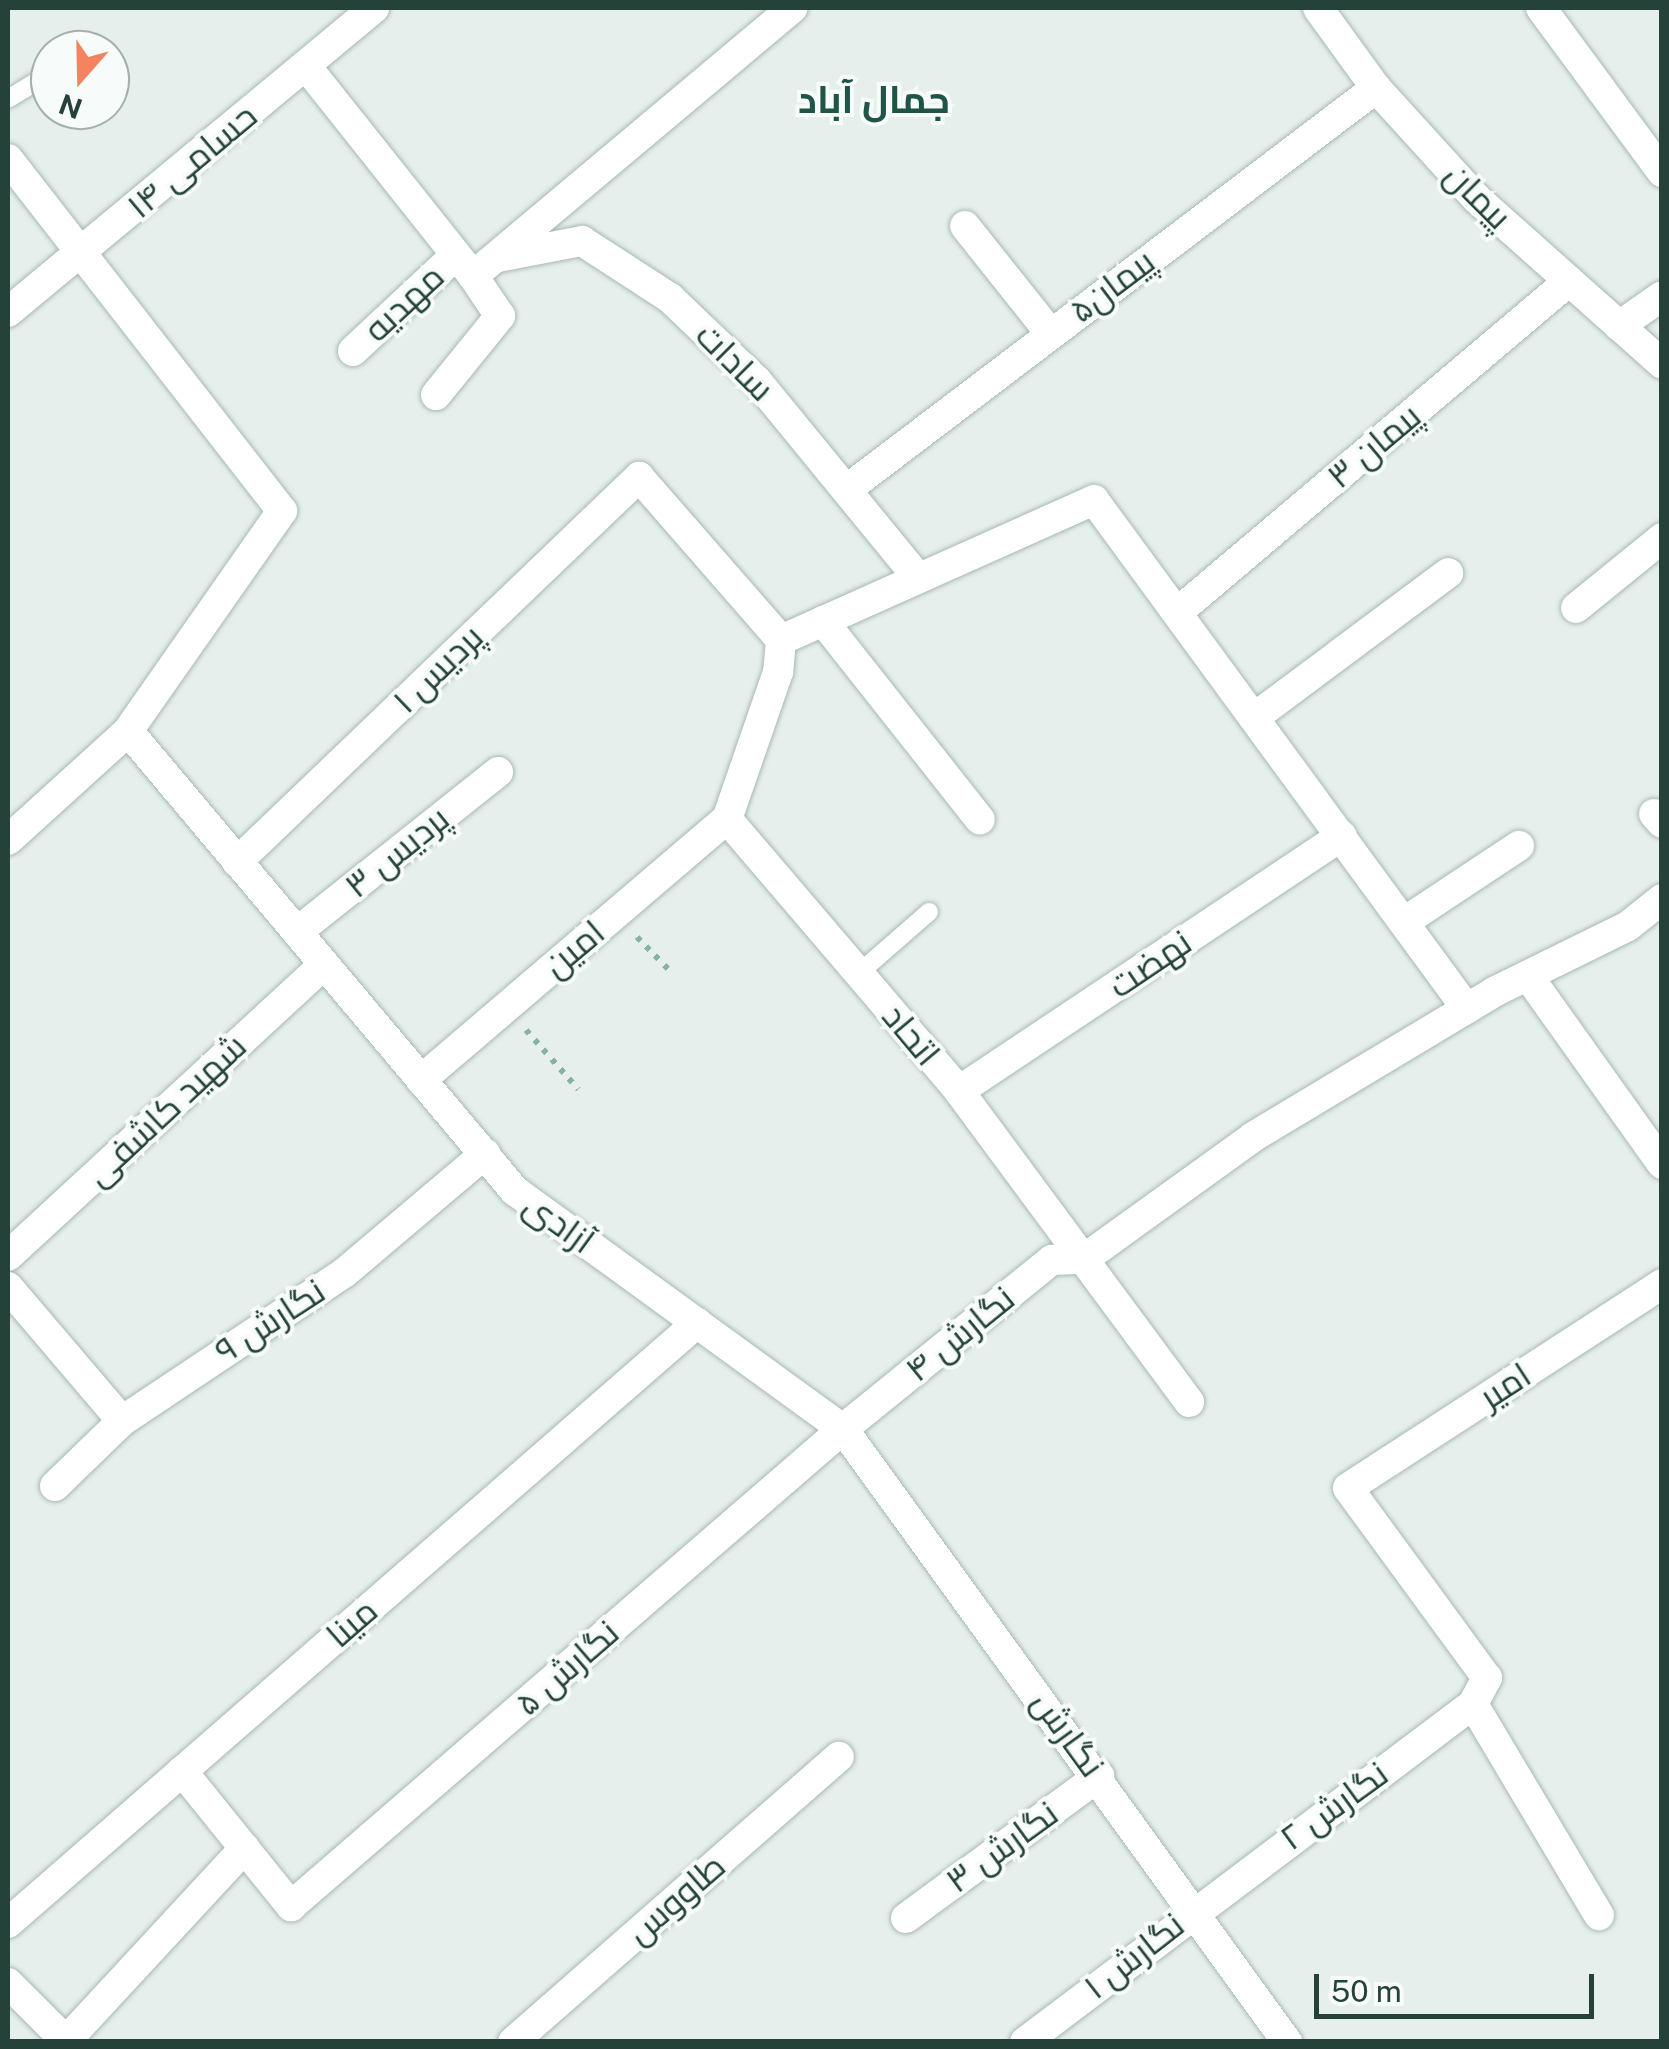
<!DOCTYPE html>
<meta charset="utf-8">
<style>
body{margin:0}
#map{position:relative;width:1669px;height:2049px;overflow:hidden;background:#e6efeb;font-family:"Public Sans",Cairo,sans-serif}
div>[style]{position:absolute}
.path>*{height:6px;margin-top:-3px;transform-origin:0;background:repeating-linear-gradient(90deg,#86b3a5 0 5px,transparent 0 13px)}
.roads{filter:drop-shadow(0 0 2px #a8b8b2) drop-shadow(0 0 2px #a8b8b2)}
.service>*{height:18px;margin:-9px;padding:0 9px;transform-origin:9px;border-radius:9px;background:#fff}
.minor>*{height:30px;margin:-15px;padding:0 15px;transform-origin:15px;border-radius:15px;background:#fff}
.tertiary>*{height:30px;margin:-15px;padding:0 15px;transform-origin:15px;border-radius:15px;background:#fff}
span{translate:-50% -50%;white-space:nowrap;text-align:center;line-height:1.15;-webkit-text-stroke:8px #f7fbf9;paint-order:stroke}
.street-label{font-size:35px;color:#24423a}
.neighbourhood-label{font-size:38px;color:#1f5548;font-weight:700}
.frame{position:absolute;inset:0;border:10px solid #24423a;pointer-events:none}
.north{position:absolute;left:30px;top:30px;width:100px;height:100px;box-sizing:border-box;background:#f7fbf9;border:2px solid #a3b1ad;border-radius:50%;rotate:200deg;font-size:28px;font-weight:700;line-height:40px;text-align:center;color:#24423a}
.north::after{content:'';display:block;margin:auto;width:35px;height:45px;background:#f4845f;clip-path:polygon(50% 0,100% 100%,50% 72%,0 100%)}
.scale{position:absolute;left:1314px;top:1974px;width:280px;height:45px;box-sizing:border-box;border:5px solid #24423a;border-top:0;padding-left:12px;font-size:30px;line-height:35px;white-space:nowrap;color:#24423a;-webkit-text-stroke:8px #f7fbf9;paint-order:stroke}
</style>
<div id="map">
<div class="path">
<i style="left:637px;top:937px;width:46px;rotate:45.9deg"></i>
<i style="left:526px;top:1030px;width:79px;rotate:48.6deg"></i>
</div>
<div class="roads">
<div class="service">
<i style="left:8px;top:99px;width:42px;rotate:-31.4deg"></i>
<i style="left:859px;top:973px;width:93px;rotate:-41.1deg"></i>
</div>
<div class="minor">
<i style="left:1318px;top:8px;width:99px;rotate:54.1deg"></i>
<i style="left:1376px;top:88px;width:149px;rotate:47.7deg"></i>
<i style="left:1476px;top:198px;width:249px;rotate:41.7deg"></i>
<i style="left:1541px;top:8px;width:204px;rotate:53.6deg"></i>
<i style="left:306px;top:66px;width:268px;rotate:51.5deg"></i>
<i style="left:473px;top:276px;width:417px;rotate:-40deg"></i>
<i style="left:965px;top:226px;width:137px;rotate:51.5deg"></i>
<i style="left:498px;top:257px;width:86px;rotate:-10.8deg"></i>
<i style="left:582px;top:241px;width:105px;rotate:32.9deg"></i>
<i style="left:670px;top:298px;width:120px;rotate:43.7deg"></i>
<i style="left:757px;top:381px;width:254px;rotate:50.7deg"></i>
<i style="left:8px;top:312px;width:476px;rotate:-39.7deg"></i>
<i style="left:1619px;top:326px;width:52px;rotate:-34.9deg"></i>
<i style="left:353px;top:351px;width:141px;rotate:-43deg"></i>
<i style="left:436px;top:395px;width:102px;rotate:-51deg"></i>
<i style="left:500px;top:316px;width:48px;rotate:-124deg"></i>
<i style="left:850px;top:487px;width:660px;rotate:-37.18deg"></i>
<i style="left:1576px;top:608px;width:111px;rotate:-39.1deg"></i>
<i style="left:1179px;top:611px;width:511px;rotate:-40.24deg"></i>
<i style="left:823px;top:621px;width:253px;rotate:51.7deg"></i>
<i style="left:781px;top:640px;width:343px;rotate:-24.1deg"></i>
<i style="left:1094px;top:500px;width:631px;rotate:53.77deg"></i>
<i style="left:1255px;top:717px;width:241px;rotate:-36.7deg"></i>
<i style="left:1654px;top:814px;width:12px;rotate:48deg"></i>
<i style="left:727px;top:819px;width:358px;rotate:49.5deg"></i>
<i style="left:959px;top:1091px;width:387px;rotate:53.5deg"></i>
<i style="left:8px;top:840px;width:162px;rotate:-42.2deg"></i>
<i style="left:237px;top:862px;width:557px;rotate:-43.76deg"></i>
<i style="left:639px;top:477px;width:216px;rotate:48.9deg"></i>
<i style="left:781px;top:640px;width:32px;rotate:95deg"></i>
<i style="left:778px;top:672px;width:156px;rotate:109.1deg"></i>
<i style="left:1404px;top:922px;width:138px;rotate:-33.5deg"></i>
<i style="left:297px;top:932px;width:257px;rotate:-38.5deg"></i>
<i style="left:1528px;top:976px;width:231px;rotate:54.5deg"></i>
<i style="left:421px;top:1080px;width:402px;rotate:-40.5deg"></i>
<i style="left:959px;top:1091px;width:460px;rotate:-33.7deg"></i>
<i style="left:8px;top:1256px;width:430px;rotate:-42.7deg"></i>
<i style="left:1084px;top:1259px;width:208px;rotate:-35.8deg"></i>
<i style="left:1253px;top:1137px;width:281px;rotate:-31deg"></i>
<i style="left:1494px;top:992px;width:149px;rotate:-26.2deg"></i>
<i style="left:1628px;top:926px;width:43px;rotate:-38.5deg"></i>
<i style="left:8px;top:1287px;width:176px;rotate:49.6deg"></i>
<i style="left:55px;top:1486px;width:93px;rotate:-44.1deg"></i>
<i style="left:122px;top:1421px;width:267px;rotate:-33.7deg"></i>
<i style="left:344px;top:1273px;width:185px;rotate:-40.2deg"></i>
<i style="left:1473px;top:1704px;width:246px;rotate:59.2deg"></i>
<i style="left:182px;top:1771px;width:174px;rotate:51.1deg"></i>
<i style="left:291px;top:1906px;width:730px;rotate:-40.83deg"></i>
<i style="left:843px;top:1429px;width:269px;rotate:-39deg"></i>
<i style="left:1052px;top:1260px;width:32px;rotate:-2deg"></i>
<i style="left:906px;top:1918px;width:240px;rotate:-36.3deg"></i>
<i style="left:8px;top:1923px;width:914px;rotate:-41.05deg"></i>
<i style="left:66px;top:2041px;width:263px;rotate:-47.2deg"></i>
<i style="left:513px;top:2042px;width:433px;rotate:-41.2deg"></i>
<i style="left:1025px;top:2042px;width:561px;rotate:-37.03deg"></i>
<i style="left:1473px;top:1704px;width:30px;rotate:-62deg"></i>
<i style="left:1487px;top:1678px;width:235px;rotate:-126.2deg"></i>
<i style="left:1348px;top:1488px;width:374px;rotate:-33deg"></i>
</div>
<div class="tertiary">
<i style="left:8px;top:159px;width:446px;rotate:52.1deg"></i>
<i style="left:282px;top:511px;width:269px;rotate:125deg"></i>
<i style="left:128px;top:731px;width:601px;rotate:49.93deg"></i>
<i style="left:515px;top:1191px;width:405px;rotate:36deg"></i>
<i style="left:843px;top:1429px;width:757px;rotate:54.08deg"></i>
<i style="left:8px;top:1983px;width:83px;rotate:45deg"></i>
</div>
</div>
<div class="street-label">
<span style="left:192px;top:161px;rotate:-40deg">حسامی ۱۴</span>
<span style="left:1478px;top:196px;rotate:45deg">پیمان</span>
<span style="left:1112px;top:286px;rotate:-37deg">پیمان۵</span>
<span style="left:404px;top:303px;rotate:-43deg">مهدیه</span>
<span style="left:735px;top:362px;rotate:45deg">سادات</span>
<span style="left:1374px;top:446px;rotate:-40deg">پیمان ۳</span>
<span style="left:438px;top:669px;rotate:-44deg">پردیس ۱</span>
<span style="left:397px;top:852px;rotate:-39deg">پردیس ۳</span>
<span style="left:574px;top:949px;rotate:-40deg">امین</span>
<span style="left:1150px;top:964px;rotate:-34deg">نهضت</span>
<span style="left:911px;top:1035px;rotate:50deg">اتحاد</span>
<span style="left:166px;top:1110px;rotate:-43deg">شهید کاشفی</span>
<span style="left:559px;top:1223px;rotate:36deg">آزادی</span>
<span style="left:270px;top:1321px;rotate:-33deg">نگارش ۹</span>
<span style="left:960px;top:1334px;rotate:-39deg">نگارش ۴</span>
<span style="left:1505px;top:1386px;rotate:-33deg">امیر</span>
<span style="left:352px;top:1623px;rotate:-41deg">مینا</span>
<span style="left:567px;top:1668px;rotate:-41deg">نگارش ۵</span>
<span style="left:1068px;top:1734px;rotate:54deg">نگارش</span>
<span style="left:1334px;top:1806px;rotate:-36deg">نگارش ۲</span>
<span style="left:1002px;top:1847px;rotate:-36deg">نگارش ۳</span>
<span style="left:676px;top:1899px;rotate:-41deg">طاووس</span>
<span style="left:1134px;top:1956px;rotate:-38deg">نگارش ۱</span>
</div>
<div class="neighbourhood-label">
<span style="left:874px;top:100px">جمال آباد</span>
</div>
<div class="frame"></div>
<div class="north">N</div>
<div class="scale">50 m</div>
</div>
